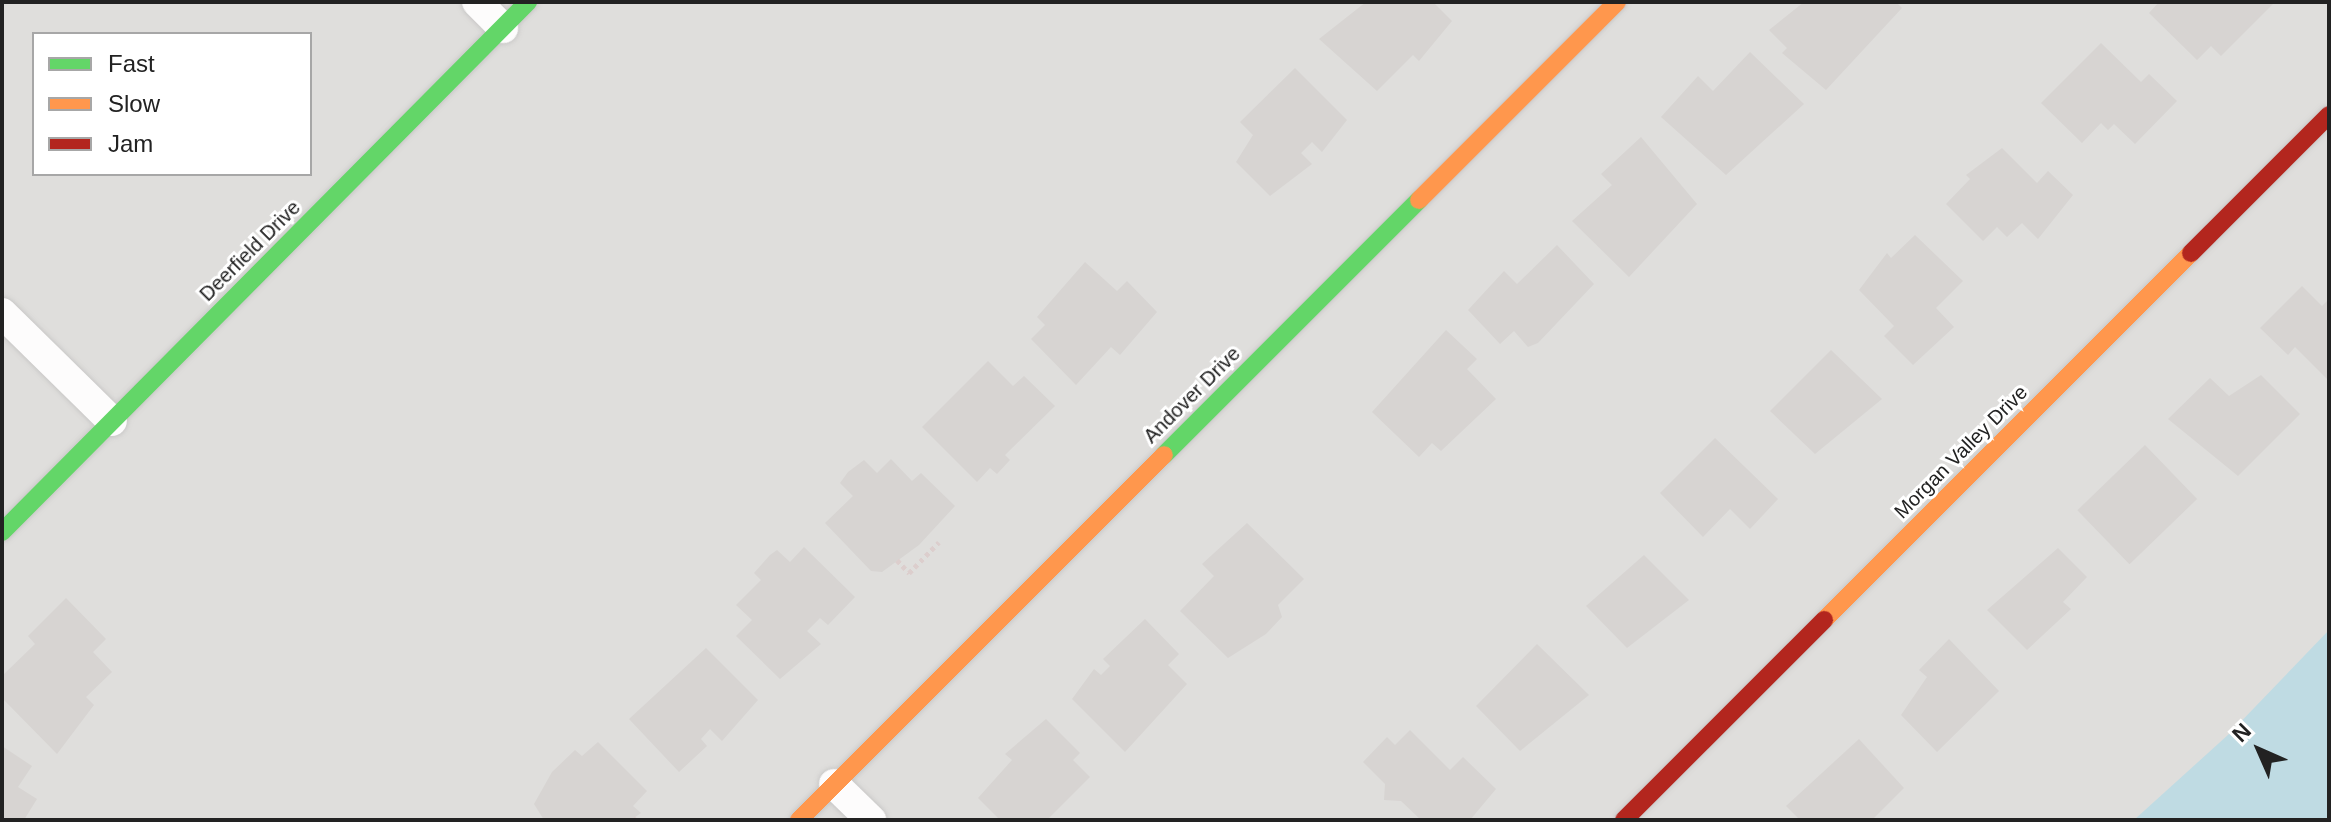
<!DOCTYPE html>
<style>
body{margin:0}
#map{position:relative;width:2331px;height:822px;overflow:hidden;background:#f0eeeb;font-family:Arial,sans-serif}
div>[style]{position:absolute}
.residential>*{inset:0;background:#dfdedc}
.water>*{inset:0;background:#bfdbe3}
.building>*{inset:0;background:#d7d4d2;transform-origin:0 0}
.path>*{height:5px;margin-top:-2.5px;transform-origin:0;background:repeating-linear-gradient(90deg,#dccecd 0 4px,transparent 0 8px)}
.roads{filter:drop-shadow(0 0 2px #c9c8c7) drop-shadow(0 0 2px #c9c8c7)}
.street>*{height:30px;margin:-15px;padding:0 15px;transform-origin:15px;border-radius:15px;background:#fdfcfc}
.fast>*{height:18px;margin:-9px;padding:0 9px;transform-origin:9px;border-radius:9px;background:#63d668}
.slow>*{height:18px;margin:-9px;padding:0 9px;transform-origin:9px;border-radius:9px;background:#ff974d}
.jam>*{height:18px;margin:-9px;padding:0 9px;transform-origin:9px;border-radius:9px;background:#b3261e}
span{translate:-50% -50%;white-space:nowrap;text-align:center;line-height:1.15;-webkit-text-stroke:6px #fff;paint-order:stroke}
.street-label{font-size:20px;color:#222}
.frame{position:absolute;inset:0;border:4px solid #222;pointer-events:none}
.legend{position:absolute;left:32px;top:32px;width:280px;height:144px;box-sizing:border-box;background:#fff;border:2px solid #a7a7a7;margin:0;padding:10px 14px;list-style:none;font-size:24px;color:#222}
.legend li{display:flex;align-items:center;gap:16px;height:40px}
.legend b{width:40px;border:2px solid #a7a7a7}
.north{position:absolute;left:2219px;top:710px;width:80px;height:80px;-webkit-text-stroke:6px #fff;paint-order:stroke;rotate:315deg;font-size:22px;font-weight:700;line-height:32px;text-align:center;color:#222}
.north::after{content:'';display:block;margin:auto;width:28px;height:36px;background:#222;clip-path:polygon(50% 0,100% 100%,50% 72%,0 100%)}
</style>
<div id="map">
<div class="residential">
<i style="clip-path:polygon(evenodd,2px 2px,2329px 2px,2329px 820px,2px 820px,2px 2px,34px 34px,310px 34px,310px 174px,34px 174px,34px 34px)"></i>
</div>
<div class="water">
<i style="clip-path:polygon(2329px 630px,2329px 820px,2134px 820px,2229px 734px)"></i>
</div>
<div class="building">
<i style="clip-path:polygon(1366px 2px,1433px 2px,1452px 21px,1419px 61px,1413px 55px,1377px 91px,1319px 39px)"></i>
<i style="clip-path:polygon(1804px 2px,1896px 2px,1902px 8px,1826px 90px,1782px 53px,1787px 48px,1769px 30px)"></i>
<i style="clip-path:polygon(2159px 2px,2275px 2px,2221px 56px,2211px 46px,2197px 60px,2149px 13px)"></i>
<i style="clip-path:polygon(2101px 43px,2141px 82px,2149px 74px,2177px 101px,2135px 144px,2114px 124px,2108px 130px,2101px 123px,2082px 143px,2041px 103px)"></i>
<i style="clip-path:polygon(1750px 52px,1804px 104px,1726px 175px,1661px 117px,1698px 76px,1713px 91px)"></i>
<i style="clip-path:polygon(1295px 68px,1347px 120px,1322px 152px,1312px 142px,1301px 153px,1312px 164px,1270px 196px,1236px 162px,1253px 135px,1240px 122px)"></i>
<i style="clip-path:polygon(1641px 137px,1697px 204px,1629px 277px,1572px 221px,1612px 185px,1601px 174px)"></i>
<i style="clip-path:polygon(2002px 148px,2037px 183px,2048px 171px,2073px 195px,2038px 239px,2022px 223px,2007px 237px,1997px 227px,1983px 241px,1946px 204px,1970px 179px,1966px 175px)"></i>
<i style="clip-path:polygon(1915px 235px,1963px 281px,1936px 308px,1954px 327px,1913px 365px,1884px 336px,1894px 326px,1859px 290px,1887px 253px,1891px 258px)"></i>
<i style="clip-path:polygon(1557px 245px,1594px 284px,1538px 343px,1528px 347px,1514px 331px,1500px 344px,1468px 310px,1504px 271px,1517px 284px)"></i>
<i style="clip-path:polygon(1085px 262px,1117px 291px,1127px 281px,1157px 312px,1120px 355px,1111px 347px,1076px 385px,1031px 339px,1045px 325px,1037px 317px)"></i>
<i style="clip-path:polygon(2302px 286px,2322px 306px,2329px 299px,2329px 381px,2295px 347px,2288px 355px,2260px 328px)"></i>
<i style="clip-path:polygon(1446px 330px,1477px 359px,1467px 369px,1496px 399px,1441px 451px,1432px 443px,1419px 457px,1372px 412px)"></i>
<i style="clip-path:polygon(1831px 350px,1882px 399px,1815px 454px,1770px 411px)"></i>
<i style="clip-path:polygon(988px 361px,1013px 386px,1024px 376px,1055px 406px,1005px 455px,1010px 460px,997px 474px,990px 468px,977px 482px,922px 427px)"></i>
<i style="clip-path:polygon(2261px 375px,2300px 414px,2238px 476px,2168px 419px,2210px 378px,2229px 396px)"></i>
<i style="clip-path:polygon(1715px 438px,1778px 499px,1750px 529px,1730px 509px,1703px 537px,1660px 493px)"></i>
<i style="left:2145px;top:445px;width:75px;height:94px;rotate:46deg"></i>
<i style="clip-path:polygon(891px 459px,912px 481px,921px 473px,955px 506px,919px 545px,882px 572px,871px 571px,825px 523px,853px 496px,840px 483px,848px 472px,864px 460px,877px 473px)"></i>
<i style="clip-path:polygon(1247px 523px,1304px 579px,1278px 605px,1282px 617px,1266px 634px,1228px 658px,1180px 611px,1214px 576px,1202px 564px)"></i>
<i style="clip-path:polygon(804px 547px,855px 597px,828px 625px,820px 618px,807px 631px,821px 644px,780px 679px,736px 636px,752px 620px,736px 605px,761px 580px,754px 573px,770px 555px,777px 550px,790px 562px)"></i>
<i style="clip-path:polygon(2058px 548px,2087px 577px,2063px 602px,2071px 609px,2027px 650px,1987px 610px)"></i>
<i style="clip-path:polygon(1644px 555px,1689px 600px,1627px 648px,1586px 606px)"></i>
<i style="clip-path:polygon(66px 598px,106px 639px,93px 652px,112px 672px,86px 697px,94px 705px,57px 754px,2px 698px,2px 676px,35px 644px,28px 636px)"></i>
<i style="clip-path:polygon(1145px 619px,1179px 654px,1168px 665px,1187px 684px,1125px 752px,1072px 699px,1094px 669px,1101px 675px,1110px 666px,1103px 659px)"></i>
<i style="clip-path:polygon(1949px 639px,1999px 691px,1937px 752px,1901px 715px,1927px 677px,1919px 670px)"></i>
<i style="clip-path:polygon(1537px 644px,1589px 695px,1520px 751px,1476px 706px)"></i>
<i style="clip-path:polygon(706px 648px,758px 700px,722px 741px,710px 729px,701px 739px,707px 746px,679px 772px,629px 719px)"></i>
<i style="clip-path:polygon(1046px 719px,1080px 753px,1073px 760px,1090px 777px,1047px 820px,1000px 820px,978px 798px,1012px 760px,1005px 754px)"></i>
<i style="clip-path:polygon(1410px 730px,1450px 770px,1463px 757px,1496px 789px,1470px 820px,1421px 820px,1401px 801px,1384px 800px,1385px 784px,1363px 762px,1387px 737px,1395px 745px)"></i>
<i style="clip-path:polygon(1859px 739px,1904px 788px,1872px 820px,1800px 820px,1786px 806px)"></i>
<i style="clip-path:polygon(598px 742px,647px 791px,633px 806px,641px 813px,631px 820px,544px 820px,534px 804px,552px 772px,575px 750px,582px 756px)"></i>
<i style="clip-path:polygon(2px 746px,32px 766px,18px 787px,37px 799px,24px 820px,2px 820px)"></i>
</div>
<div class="path">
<i style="left:897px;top:560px;width:18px;rotate:47deg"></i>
<i style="left:909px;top:573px;width:43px;rotate:-45.9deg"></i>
<i style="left:633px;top:818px;width:4px;rotate:34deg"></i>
</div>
<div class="roads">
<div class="street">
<i style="left:477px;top:2px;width:37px;rotate:45deg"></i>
<i style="left:2px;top:313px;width:154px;rotate:44.5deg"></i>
<i style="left:834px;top:784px;width:52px;rotate:44.2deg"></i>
</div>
<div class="fast">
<i style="left:1164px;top:455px;width:361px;rotate:-45deg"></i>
<i style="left:2px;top:532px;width:747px;rotate:-45.22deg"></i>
</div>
<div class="slow">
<i style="left:1419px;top:200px;width:280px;rotate:-45deg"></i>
<i style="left:1824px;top:620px;width:519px;rotate:-45deg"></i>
<i style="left:799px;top:820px;width:516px;rotate:-45deg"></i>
</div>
<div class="jam">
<i style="left:2191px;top:253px;width:195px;rotate:-45deg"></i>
<i style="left:1624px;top:820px;width:283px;rotate:-45deg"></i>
</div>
</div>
<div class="street-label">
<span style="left:250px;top:251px;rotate:-45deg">Deerfield Drive</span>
<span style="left:1192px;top:395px;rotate:-45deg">Andover Drive</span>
<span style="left:1961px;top:452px;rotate:-45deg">Morgan Valley Drive</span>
</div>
<div class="frame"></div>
<ul class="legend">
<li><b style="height:10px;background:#63d668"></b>Fast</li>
<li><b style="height:10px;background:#ff974d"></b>Slow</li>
<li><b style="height:10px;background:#b3261e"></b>Jam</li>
</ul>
<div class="north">N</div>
</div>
